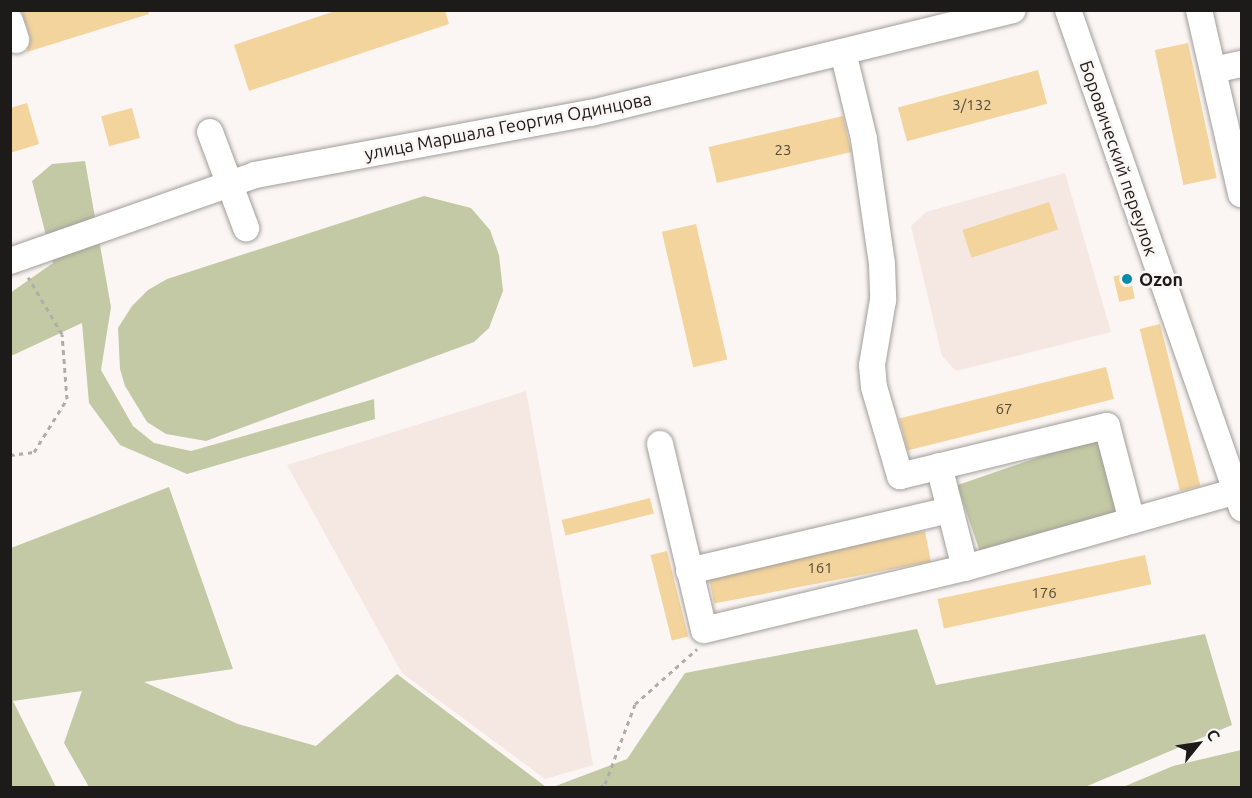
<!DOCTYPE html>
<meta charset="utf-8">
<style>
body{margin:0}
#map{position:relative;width:1252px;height:798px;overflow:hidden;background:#fbf6f3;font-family:Ubuntu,sans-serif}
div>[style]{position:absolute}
.built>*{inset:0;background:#f5e7e1}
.green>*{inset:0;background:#c2c9a4;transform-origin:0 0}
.building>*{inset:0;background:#f3d49d;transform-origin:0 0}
.path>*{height:3px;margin-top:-1.5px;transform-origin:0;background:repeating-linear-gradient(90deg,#b0acaa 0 4.5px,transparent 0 9px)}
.roads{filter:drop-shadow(0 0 2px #a29d9a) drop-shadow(0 0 2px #a29d9a)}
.minor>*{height:26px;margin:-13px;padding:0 13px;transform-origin:13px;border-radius:13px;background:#fff}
.dots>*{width:16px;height:16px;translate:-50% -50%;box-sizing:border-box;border:3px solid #fbf6f3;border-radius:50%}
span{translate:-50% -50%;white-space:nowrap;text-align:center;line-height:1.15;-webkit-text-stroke:5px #fbf6f3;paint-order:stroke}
.number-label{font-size:15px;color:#52493b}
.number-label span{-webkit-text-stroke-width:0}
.street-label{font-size:18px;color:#1d1b1a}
.poi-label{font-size:18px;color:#1d1b1a;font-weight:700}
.left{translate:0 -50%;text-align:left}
.frame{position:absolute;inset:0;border:12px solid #1d1b1a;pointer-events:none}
.north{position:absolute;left:1168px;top:714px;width:60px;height:60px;-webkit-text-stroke:4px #fbf6f3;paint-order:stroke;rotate:60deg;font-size:16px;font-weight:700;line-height:24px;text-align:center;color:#1d1b1a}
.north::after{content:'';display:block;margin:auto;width:21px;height:27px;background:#1d1b1a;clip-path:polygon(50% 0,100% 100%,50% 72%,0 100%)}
</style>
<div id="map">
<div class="built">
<i style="clip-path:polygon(1065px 173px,1111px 332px,956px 371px,942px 356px,911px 226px,926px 212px)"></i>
<i style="clip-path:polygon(526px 391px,593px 765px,545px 779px,402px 673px,287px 465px)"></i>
</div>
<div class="green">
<i style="clip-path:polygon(85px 161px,111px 307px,101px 370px,133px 426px,154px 443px,191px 451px,374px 399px,375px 419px,187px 474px,120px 445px,89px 403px,82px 323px,11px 356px,10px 293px,53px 263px,32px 181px,52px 164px)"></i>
<i style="clip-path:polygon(424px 196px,471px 208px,490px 230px,499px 255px,503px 291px,489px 328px,474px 342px,206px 441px,166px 434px,147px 422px,125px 386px,120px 369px,118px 328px,132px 306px,148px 290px,167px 279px)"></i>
<i style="left:1097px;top:437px;width:83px;height:148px;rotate:71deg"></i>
<i style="clip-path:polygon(169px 487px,233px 669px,144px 682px,238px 724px,316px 746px,397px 674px,546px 787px,89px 787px,64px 743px,82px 691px,13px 701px,56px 787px,11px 787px,11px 548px)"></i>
<i style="clip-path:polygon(917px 629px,936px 685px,1205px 634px,1232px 725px,1085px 787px,553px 787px,627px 759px,685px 673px)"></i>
<i style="clip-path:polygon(1241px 750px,1241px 787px,1123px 787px,1173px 766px)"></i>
</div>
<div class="building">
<i style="clip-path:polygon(21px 10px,149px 10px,149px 14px,27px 52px,30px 36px)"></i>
<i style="clip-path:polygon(338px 10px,445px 10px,449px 24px,249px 91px,234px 45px)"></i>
<i style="left:1188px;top:43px;width:138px;height:34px;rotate:78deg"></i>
<i style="left:1038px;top:70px;width:35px;height:145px;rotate:75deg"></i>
<i style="clip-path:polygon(27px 103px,39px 144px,10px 153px,10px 108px)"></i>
<i style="left:132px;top:108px;width:31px;height:32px;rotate:75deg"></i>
<i style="left:843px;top:116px;width:37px;height:138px;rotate:77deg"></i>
<i style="left:1049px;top:202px;width:29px;height:91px;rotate:72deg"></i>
<i style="left:696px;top:224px;width:139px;height:35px;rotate:77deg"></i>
<i style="left:1129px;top:273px;width:26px;height:16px;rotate:77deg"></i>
<i style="left:1160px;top:324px;width:167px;height:21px;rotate:76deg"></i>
<i style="left:1106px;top:367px;width:33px;height:213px;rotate:76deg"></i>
<i style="left:650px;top:498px;width:16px;height:91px;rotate:76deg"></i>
<i style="left:925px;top:531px;width:31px;height:221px;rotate:79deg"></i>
<i style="left:667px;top:551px;width:88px;height:17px;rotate:76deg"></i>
<i style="left:1145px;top:555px;width:30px;height:212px;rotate:78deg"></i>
</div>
<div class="path">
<i style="left:10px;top:455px;width:24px;rotate:-7deg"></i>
<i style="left:34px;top:452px;width:62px;rotate:-58.1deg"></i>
<i style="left:67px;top:399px;width:65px;rotate:-94.4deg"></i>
<i style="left:62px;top:334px;width:66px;rotate:-120.8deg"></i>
<i style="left:600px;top:788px;width:6px;rotate:-39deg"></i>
<i style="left:605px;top:784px;width:85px;rotate:-69.4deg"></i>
<i style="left:635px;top:704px;width:83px;rotate:-41.6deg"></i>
</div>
<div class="roads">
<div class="minor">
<i style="left:1068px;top:10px;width:528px;rotate:70.74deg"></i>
<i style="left:1199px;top:10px;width:189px;rotate:77.1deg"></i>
<i style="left:10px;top:21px;width:20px;rotate:72deg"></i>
<i style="left:843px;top:52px;width:89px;rotate:76.4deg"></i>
<i style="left:864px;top:139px;width:126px;rotate:81.8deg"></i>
<i style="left:882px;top:264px;width:36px;rotate:88deg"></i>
<i style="left:883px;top:300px;width:66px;rotate:99.6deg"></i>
<i style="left:872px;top:365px;width:22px;rotate:85deg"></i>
<i style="left:874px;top:387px;width:93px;rotate:73.7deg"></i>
<i style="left:900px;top:476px;width:213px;rotate:-13.6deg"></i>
<i style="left:1107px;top:426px;width:98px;rotate:75.3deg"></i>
<i style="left:1213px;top:70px;width:30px;rotate:-12deg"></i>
<i style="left:210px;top:132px;width:103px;rotate:69.4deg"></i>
<i style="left:10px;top:261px;width:260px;rotate:-19.3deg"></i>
<i style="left:255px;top:175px;width:342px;rotate:-10.5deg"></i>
<i style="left:591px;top:113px;width:434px;rotate:-13.7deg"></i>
<i style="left:660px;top:444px;width:191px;rotate:76.7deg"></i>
<i style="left:704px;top:630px;width:268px;rotate:-13.4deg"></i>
<i style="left:939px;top:466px;width:105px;rotate:75.7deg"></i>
<i style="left:965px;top:568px;width:280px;rotate:-15.8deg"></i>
<i style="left:689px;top:571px;width:268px;rotate:-13.2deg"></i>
</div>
</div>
<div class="dots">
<i style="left:1127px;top:279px;background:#008caa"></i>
</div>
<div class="number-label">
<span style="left:972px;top:105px">3/132</span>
<span style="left:783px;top:150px">23</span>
<span style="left:1004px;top:409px">67</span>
<span style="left:820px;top:568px">161</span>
<span style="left:1044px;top:593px">176</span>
</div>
<div class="street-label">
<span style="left:508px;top:126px;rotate:-11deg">улица Маршала Георгия Одинцова</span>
<span style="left:1119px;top:158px;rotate:71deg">Боровический переулок</span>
</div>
<div class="poi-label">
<span class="left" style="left:1139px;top:279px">Ozon</span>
</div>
<div class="frame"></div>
<div class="north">С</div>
</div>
